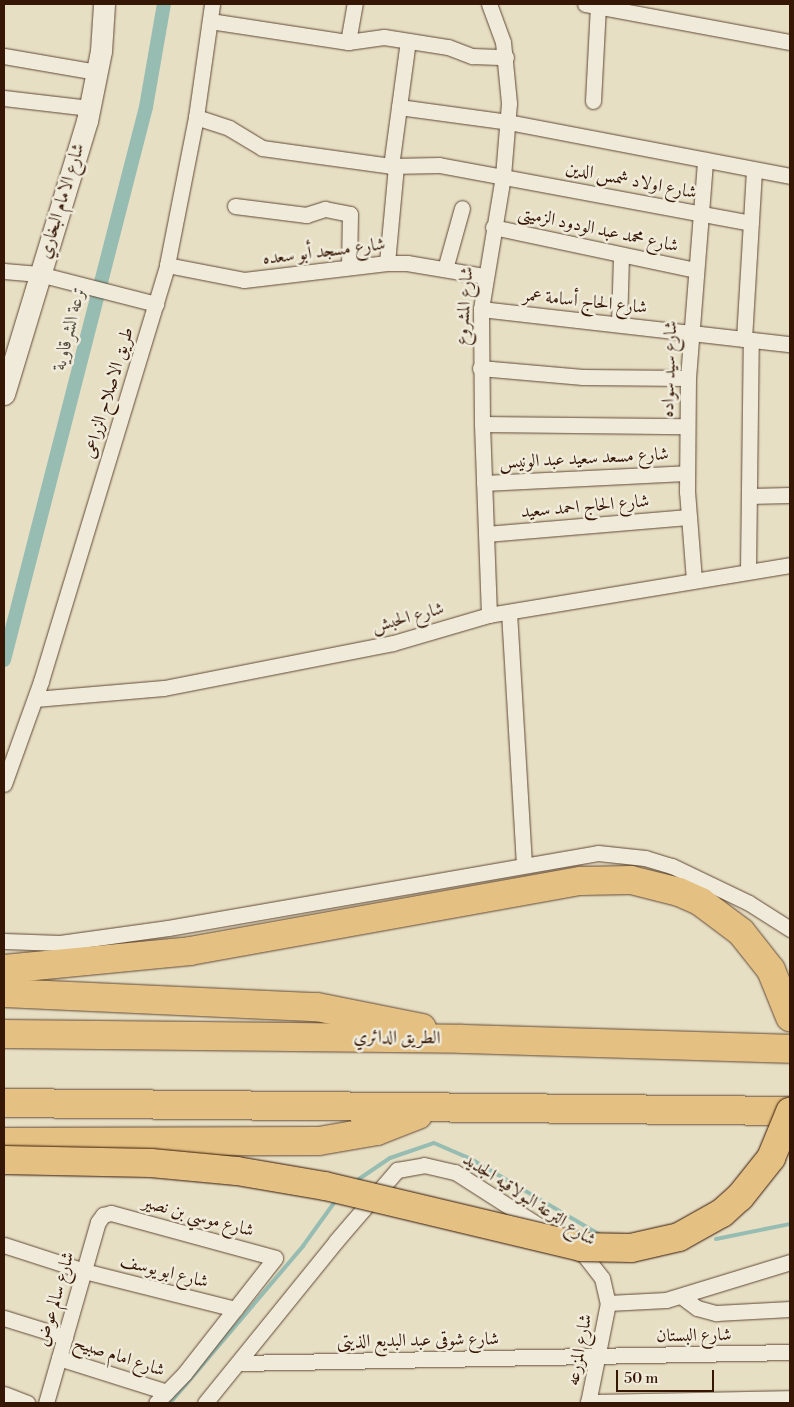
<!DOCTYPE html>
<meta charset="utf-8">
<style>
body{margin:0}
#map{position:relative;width:794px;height:1407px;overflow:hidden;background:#e7dfc4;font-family:"Libre Bodoni",Amiri,serif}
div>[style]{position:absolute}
.stream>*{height:4px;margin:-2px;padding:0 2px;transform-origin:2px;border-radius:2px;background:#97bdb3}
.canal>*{height:14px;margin:-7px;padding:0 7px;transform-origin:7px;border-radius:7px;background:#97bdb3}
.roads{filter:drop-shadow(0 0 1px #624935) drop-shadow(0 0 1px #624935)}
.street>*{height:15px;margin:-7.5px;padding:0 7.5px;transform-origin:7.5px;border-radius:7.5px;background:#efead9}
.secondary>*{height:21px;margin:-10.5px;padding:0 10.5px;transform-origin:10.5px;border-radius:10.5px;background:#efead9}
.highway>*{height:28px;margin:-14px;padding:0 14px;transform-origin:14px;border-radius:14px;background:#e4c082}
.bridges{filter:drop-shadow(0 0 1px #361705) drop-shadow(0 0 1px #361705)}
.highway-bridge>*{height:28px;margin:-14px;padding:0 14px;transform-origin:14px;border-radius:14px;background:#e4c082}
span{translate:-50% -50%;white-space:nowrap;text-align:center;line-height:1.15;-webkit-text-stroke:5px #efead9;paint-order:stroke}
.street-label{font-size:18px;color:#361705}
.water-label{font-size:19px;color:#585142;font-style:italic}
.frame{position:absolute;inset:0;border:5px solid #361705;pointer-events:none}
.scale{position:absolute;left:616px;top:1370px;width:98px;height:22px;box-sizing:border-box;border:2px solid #361705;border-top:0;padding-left:6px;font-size:15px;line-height:18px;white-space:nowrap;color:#361705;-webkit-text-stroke:4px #efead9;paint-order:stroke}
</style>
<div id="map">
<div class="stream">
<i style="left:356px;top:1181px;width:41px;rotate:-34.1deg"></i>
<i style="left:390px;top:1158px;width:46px;rotate:-18.8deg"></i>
<i style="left:434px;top:1143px;width:40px;rotate:23.4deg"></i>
<i style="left:471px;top:1159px;width:152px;rotate:30.4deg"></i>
<i style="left:716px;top:1239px;width:76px;rotate:-11.5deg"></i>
<i style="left:170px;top:1403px;width:206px;rotate:-49.7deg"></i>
<i style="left:303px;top:1246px;width:57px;rotate:-54.3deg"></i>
</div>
<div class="canal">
<i style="left:4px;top:660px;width:571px;rotate:-75.6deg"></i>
<i style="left:146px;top:107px;width:105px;rotate:-80.1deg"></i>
</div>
<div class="roads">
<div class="street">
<i style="left:585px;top:4px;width:208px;rotate:10.5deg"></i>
<i style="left:210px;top:21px;width:140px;rotate:8.7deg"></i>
<i style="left:348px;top:42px;width:36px;rotate:-8deg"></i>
<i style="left:384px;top:37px;width:65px;rotate:8.9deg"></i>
<i style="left:448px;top:47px;width:26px;rotate:21deg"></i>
<i style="left:472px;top:56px;width:34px;rotate:2deg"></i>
<i style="left:348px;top:42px;width:39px;rotate:-80deg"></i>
<i style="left:4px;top:56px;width:94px;rotate:9.8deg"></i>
<i style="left:4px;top:98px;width:86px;rotate:6.7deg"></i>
<i style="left:593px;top:101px;width:96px;rotate:-87deg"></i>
<i style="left:399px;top:107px;width:110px;rotate:7.8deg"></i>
<i style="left:508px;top:122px;width:287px;rotate:10.8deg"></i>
<i style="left:196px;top:117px;width:35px;rotate:18deg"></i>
<i style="left:229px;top:128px;width:39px;rotate:31deg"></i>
<i style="left:262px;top:148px;width:130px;rotate:7.9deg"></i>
<i style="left:391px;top:166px;width:48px;rotate:-1.2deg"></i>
<i style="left:439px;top:165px;width:317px;rotate:10.5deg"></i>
<i style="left:391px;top:166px;width:126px;rotate:-82.3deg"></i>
<i style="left:235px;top:206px;width:72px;rotate:7.2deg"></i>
<i style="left:306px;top:215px;width:20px;rotate:-18deg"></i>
<i style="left:325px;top:209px;width:25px;rotate:11deg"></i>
<i style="left:350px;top:214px;width:52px;rotate:91.1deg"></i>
<i style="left:493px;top:227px;width:207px;rotate:12deg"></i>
<i style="left:387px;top:263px;width:97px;rotate:-84.7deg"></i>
<i style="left:167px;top:265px;width:78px;rotate:11deg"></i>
<i style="left:244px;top:280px;width:144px;rotate:-6.8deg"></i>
<i style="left:387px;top:263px;width:20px"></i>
<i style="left:407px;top:263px;width:79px;rotate:9.5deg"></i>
<i style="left:445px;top:269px;width:63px;rotate:-74.4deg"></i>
<i style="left:4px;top:271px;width:35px;rotate:5deg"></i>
<i style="left:39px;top:274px;width:121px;rotate:14.4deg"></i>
<i style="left:481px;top:309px;width:311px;rotate:6.5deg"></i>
<i style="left:619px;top:324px;width:69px;rotate:-88.3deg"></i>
<i style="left:744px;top:339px;width:169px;rotate:-86.6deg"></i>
<i style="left:480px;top:368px;width:103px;rotate:5deg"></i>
<i style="left:583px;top:377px;width:105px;rotate:0.5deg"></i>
<i style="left:482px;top:424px;width:205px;rotate:0.6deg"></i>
<i style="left:484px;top:483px;width:202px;rotate:-2.8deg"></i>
<i style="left:749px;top:496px;width:41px;rotate:-1.4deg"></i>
<i style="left:486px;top:534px;width:203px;rotate:-4.8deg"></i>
<i style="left:748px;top:571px;width:231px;rotate:-89.3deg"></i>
<i style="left:694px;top:580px;width:88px;rotate:-94.5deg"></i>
<i style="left:687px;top:492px;width:114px;rotate:-89.5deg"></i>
<i style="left:688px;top:378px;width:219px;rotate:-85.5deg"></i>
<i style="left:509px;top:612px;width:253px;rotate:86.6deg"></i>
<i style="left:489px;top:615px;width:191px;rotate:-92.1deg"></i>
<i style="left:482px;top:424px;width:115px;rotate:-90.5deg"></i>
<i style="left:481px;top:309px;width:135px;rotate:-80.6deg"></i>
<i style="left:503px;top:176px;width:73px;rotate:-85.3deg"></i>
<i style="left:509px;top:103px;width:61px;rotate:-95.6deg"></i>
<i style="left:503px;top:42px;width:40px;rotate:-110.2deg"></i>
<i style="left:35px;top:699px;width:129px;rotate:-4.9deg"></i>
<i style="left:164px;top:688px;width:233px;rotate:-11.1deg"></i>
<i style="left:393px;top:643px;width:100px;rotate:-16.3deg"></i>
<i style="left:489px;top:615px;width:305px;rotate:-9.4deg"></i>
<i style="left:4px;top:784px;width:109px;rotate:-70.2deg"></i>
<i style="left:41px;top:681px;width:435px;rotate:-73.1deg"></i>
<i style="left:167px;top:265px;width:151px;rotate:-78.9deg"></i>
<i style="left:196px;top:117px;width:114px;rotate:-81.9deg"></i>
<i style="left:4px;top:941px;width:56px;rotate:2deg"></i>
<i style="left:60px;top:943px;width:109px;rotate:-7.9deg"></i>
<i style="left:168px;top:928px;width:436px;rotate:-9.9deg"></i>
<i style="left:598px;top:853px;width:47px;rotate:6.1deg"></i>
<i style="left:645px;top:858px;width:28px;rotate:17deg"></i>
<i style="left:672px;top:866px;width:85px;rotate:25.7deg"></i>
<i style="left:749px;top:903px;width:49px;rotate:32.4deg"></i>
<i style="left:4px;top:1245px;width:84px;rotate:18deg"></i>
<i style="left:84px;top:1271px;width:156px;rotate:14.1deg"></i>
<i style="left:575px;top:1249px;width:11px;rotate:34deg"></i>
<i style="left:584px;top:1255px;width:29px;rotate:52deg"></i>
<i style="left:602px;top:1278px;width:26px;rotate:77deg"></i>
<i style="left:608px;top:1303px;width:102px;rotate:101.3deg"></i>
<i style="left:681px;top:1296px;width:20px;rotate:37deg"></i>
<i style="left:697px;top:1308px;width:20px;rotate:15deg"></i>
<i style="left:716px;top:1313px;width:74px;rotate:-3.1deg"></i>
<i style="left:608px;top:1303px;width:58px;rotate:-3deg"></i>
<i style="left:666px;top:1300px;width:130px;rotate:-17deg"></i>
<i style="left:4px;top:1318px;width:64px;rotate:17.3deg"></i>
<i style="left:59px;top:1358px;width:113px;rotate:17.5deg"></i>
<i style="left:239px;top:1363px;width:551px;rotate:-1.14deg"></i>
<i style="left:4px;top:1394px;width:25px;rotate:21deg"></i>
<i style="left:588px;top:1402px;width:202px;rotate:-1.1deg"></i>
<i style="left:46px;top:1403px;width:188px;rotate:-74deg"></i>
<i style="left:98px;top:1222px;width:9px;rotate:-54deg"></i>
<i style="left:103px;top:1215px;width:8px;rotate:-14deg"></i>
<i style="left:111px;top:1213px;width:170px;rotate:15.3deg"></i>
<i style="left:275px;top:1258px;width:147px;rotate:128.1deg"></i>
<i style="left:184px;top:1374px;width:40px;rotate:134deg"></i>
<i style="left:205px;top:1403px;width:208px;rotate:-51deg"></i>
<i style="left:336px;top:1241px;width:94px;rotate:-49.3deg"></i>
<i style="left:397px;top:1170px;width:27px;rotate:-10deg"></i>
<i style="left:424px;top:1165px;width:32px;rotate:13deg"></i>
<i style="left:455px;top:1172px;width:112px;rotate:32.6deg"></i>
</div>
<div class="secondary">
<i style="left:4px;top:394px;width:285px;rotate:-73.1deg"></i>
<i style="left:87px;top:121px;width:71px;rotate:-78.7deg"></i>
<i style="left:101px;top:51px;width:47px;rotate:-86.3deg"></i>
</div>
<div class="highway">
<i style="left:4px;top:969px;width:187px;rotate:-5.5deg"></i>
<i style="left:190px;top:951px;width:397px;rotate:-10.2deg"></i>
<i style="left:581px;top:881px;width:50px;rotate:-1.1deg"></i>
<i style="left:631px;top:880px;width:49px;rotate:14deg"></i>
<i style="left:679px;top:892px;width:24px;rotate:24deg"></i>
<i style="left:701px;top:902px;width:50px;rotate:36.9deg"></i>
<i style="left:741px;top:932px;width:48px;rotate:51.7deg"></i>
<i style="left:771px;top:970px;width:51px;rotate:68deg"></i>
<i style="left:4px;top:993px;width:313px;rotate:2.6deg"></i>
<i style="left:317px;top:1007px;width:107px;rotate:11.3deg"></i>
<i style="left:4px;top:1034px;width:458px;rotate:0.6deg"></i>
<i style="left:462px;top:1039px;width:328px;rotate:1.7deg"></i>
<i style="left:4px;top:1103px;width:786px;rotate:0.58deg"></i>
<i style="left:4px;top:1142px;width:315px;rotate:-0.2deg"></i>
<i style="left:319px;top:1141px;width:59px;rotate:-9.8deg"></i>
<i style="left:377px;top:1131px;width:44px;rotate:-21.3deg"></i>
</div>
</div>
<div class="bridges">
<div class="highway-bridge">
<i style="left:4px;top:1160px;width:147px;rotate:1.2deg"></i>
<i style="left:151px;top:1163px;width:86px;rotate:5.3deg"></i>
<i style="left:237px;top:1171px;width:89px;rotate:9.7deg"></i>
<i style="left:325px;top:1186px;width:263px;rotate:13.4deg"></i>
<i style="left:581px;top:1247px;width:50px;rotate:1.1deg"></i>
<i style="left:631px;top:1248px;width:49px;rotate:-12.9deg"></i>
<i style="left:679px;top:1237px;width:49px;rotate:-29.2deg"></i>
<i style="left:722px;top:1213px;width:24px;rotate:-42deg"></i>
<i style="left:740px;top:1197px;width:50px;rotate:-51.5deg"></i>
<i style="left:771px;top:1158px;width:50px;rotate:-67.6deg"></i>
</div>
</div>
<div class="street-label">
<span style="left:631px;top:181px;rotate:11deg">شارع اولاد شمس الدين</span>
<span style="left:62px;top:201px;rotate:-73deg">شارع الامام البخاري</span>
<span style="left:598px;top:230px;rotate:12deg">شارع محمد عبد الودود الزميتى</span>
<span style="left:324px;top:252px;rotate:-7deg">شارع مسجد أبو سعده</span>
<span style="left:585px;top:302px;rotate:6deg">شارع الحاج أسامة عمر</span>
<span style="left:465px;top:306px;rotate:-86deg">شارع المشروع</span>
<span style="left:670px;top:369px;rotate:-88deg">شارع سيد سواده</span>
<span style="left:109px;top:393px;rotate:-73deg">طريق الاصلاح الزراعى</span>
<span style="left:584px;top:459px;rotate:-3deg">شارع مسعد سعيد عبد الونيس</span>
<span style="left:585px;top:507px;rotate:-5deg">شارع الحاج احمد سعيد</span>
<span style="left:408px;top:618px;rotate:-15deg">شارع الحبش</span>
<span style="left:397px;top:1038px;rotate:1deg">الطريق الدائري</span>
<span style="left:529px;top:1200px;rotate:33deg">شارع الترعة البولاقيه الجديد</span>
<span style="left:198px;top:1217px;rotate:15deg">شارع موسي بن نصير</span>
<span style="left:164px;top:1272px;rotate:14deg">شارع ابو يوسف</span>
<span style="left:56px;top:1299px;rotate:-74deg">شارع سالم عوض</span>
<span style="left:694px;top:1336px;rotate:-1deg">شارع البستان</span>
<span style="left:418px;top:1341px;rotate:-1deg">شارع شوقى عبد البديع الذيتى</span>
<span style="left:580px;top:1350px;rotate:-79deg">شارع المزرعه</span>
<span style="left:119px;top:1357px;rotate:18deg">شارع امام صبيح</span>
</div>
<div class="water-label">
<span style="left:70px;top:328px;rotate:-76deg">ترعة الشرقاوية</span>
</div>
<div class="frame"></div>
<div class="scale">50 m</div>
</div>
